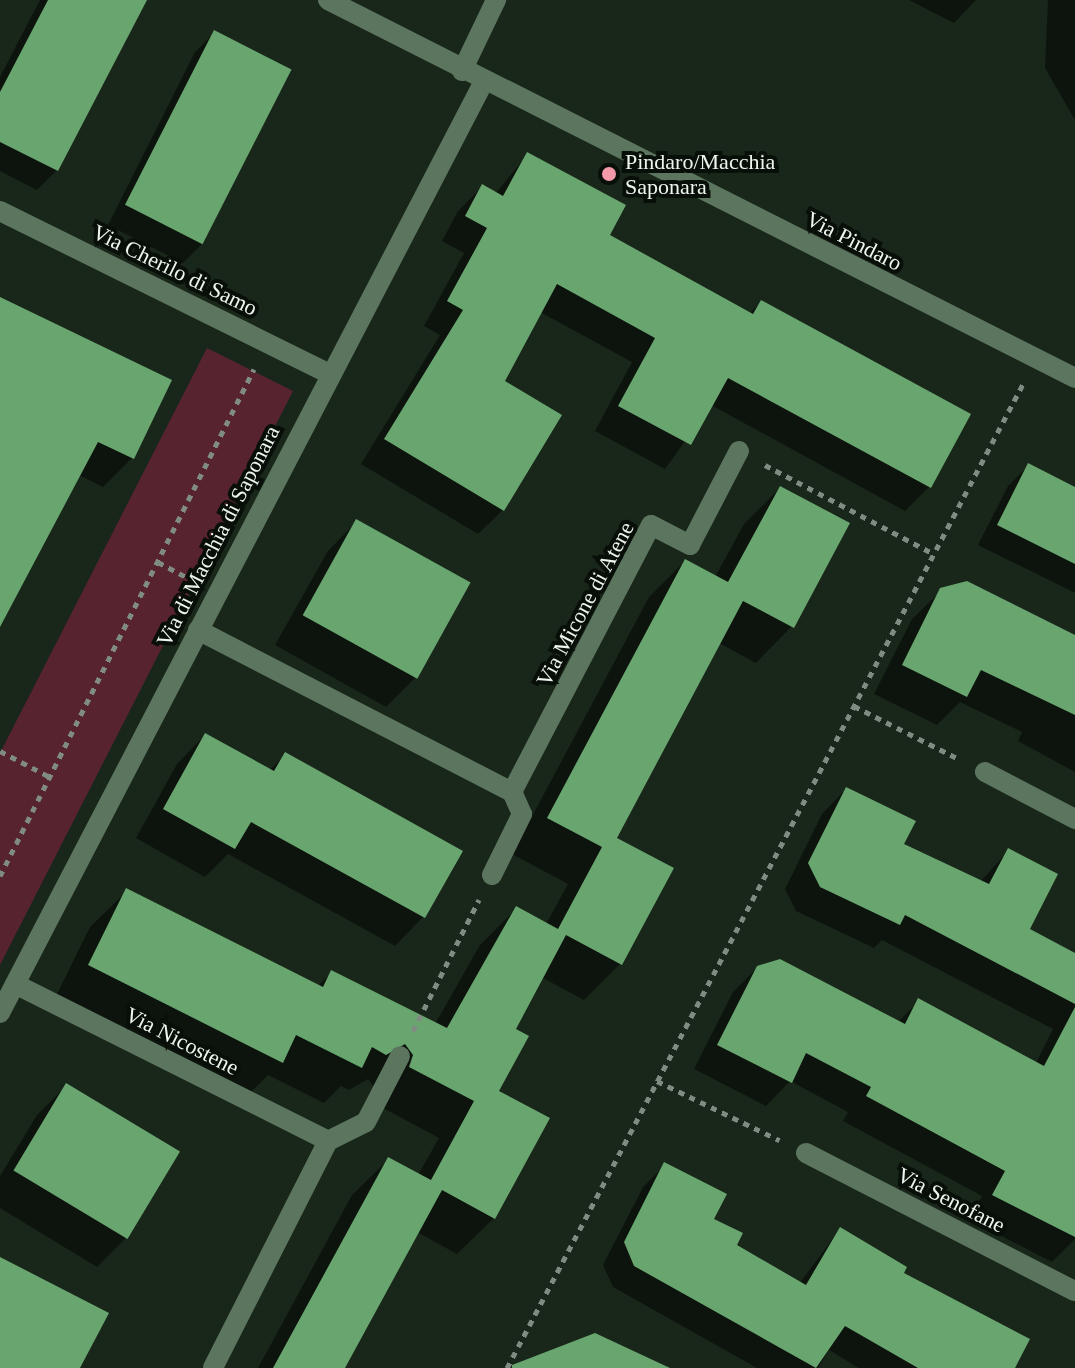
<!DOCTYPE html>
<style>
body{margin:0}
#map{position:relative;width:1075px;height:1368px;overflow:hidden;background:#19261a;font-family:Georgia,serif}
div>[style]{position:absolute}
.green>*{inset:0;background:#56232e}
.shadow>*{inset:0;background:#0007}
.building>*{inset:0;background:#69a66f;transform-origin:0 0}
.path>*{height:5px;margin-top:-2.5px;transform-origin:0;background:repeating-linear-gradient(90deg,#808c81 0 6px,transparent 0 12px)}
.service>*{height:20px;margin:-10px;padding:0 10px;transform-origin:10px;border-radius:10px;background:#5c755e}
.minor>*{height:20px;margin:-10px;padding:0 10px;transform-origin:10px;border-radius:10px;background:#5c755e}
.tertiary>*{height:20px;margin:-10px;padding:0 10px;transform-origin:10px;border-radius:10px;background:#5c755e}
.dots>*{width:22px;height:22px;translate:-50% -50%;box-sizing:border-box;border:4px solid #080e08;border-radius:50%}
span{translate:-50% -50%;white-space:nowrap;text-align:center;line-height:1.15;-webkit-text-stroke:8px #080e08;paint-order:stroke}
.poi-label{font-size:22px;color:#edf6ee}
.left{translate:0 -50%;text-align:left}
.street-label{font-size:22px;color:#edf6ee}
</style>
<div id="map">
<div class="green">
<i style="clip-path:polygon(207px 348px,293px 391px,0 965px,0 753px)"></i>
</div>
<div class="shadow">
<i style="clip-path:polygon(40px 0,144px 0,57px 170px,37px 190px,0 171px,0 77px)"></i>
<i style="clip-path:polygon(909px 0,976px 0,954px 23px)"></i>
<i style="clip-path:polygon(1048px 0,1075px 0,1075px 120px,1045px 68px)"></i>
<i style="clip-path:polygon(215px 32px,203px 243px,183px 263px,108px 225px,195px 52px)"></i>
<i style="clip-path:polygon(528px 154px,607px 236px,749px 314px,761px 302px,968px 415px,929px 487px,905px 511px,711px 405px,665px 469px,595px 431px,632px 362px,540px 312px,503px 381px,503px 510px,478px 534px,361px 464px,440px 335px,424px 326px,464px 253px,442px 241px,458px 211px,482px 187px,495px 194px)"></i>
<i style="clip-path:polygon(0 300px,132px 458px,103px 487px,79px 475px,0 623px)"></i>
<i style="clip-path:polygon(1028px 466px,1075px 489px,1075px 593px,978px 545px,1008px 486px)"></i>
<i style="clip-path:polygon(780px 488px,792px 626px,756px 663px,719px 643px,614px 839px,620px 964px,584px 1000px,541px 977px,513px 1029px,496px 1092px,494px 1218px,457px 1254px,417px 1232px,343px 1368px,258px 1368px,352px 1195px,389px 1159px,418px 1175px,439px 1138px,374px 1103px,378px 1092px,368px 1079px,349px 1090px,341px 1086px,324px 1103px,268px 1075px,245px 1098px,53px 1002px,90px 927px,127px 891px,318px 986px,332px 972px,435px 1024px,480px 945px,516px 909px,546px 924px,568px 884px,512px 854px,649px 597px,685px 561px,715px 577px,744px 524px)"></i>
<i style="clip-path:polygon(356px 522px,415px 678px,386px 707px,275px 645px,328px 551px)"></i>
<i style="clip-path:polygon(942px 590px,1075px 637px,1075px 772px,1018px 741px,1022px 732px,960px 702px,937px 725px,874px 694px,912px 619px)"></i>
<i style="clip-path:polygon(205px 735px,269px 771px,285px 755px,423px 917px,395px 946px,228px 854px,205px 877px,136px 838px,177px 764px)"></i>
<i style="clip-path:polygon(846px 789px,902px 845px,980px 882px,1009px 850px,1027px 930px,1075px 955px,1075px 1239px,1052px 1262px,970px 1220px,982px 1196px,843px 1121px,848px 1112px,790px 1081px,766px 1106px,694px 1069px,733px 992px,758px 967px,898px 1022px,919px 1001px,1036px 1063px,1053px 1029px,882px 940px,874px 948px,796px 911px,785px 889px,822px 814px)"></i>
<i style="clip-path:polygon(66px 1086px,126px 1238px,97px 1267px,0 1208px,0 1176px,37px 1115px)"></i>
<i style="clip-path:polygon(665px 1165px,734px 1246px,799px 1284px,840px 1229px,1012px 1368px,859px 1368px,829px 1350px,818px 1368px,757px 1368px,613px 1287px,603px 1265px,643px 1187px)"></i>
</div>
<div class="building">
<i style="clip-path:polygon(48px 0,147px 0,58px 171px,0 142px,0 92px)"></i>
<i style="left:214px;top:30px;width:87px;height:196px;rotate:27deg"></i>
<i style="clip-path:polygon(527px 152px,626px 205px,610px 235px,753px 314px,761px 300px,971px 414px,931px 488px,728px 378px,691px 445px,618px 406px,655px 338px,557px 284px,505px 381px,562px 415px,504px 511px,384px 439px,463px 310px,447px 301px,487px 228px,465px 216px,482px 184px,503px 196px)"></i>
<i style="clip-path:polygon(0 297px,172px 380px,134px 459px,98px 442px,0 627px)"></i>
<i style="clip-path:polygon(1028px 463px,1075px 487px,1075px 564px,997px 525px)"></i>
<i style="clip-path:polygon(780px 486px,850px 523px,794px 628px,743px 601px,617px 838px,674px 868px,622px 965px,566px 935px,516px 1029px,529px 1036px,499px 1091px,550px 1118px,495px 1219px,442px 1190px,345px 1368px,273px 1368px,388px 1157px,431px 1180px,474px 1101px,409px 1067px,413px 1055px,405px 1044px,386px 1055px,372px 1047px,362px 1068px,296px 1035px,283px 1063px,88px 965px,126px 888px,323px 987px,331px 970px,447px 1028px,516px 906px,558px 929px,602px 847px,547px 818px,685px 559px,728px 582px)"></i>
<i style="left:356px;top:519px;width:131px;height:110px;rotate:29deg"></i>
<i style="clip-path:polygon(967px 581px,1075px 635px,1075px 715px,981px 670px,967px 697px,902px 665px,940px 588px)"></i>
<i style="clip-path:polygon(205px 733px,274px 771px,285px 752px,463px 851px,425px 918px,251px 822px,235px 849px,163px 809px)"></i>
<i style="clip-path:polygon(846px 787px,916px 821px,904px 844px,989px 884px,1008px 848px,1058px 874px,1030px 929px,1075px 953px,1075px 1004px,905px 915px,900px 925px,820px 887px,808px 863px)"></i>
<i style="clip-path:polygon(780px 959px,905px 1024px,918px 998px,1044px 1066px,1075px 1007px,1075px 1237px,992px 1195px,1005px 1171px,866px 1096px,871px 1087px,806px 1053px,792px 1083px,717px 1045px,757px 966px)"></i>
<i style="left:66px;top:1083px;width:133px;height:102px;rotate:31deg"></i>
<i style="clip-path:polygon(664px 1162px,727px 1194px,714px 1219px,743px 1233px,737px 1245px,806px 1285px,840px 1227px,907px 1267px,904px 1273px,1030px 1339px,1015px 1368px,918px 1368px,845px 1326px,816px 1368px,634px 1266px,624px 1242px)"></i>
<i style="clip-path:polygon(0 1257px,109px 1313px,80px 1368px,0 1368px)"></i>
<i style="clip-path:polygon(595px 1333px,670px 1368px,512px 1368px,512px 1365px)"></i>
</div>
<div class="path">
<i style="left:765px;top:465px;width:191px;rotate:27.8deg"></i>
<i style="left:158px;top:562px;width:38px;rotate:28deg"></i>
<i style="left:854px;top:706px;width:118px;rotate:26.8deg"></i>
<i style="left:0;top:751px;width:56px;rotate:27.5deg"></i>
<i style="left:0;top:876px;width:567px;rotate:-63.39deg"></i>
<i style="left:413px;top:1031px;width:147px;rotate:-63.3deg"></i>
<i style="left:657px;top:1081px;width:136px;rotate:25.8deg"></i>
<i style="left:507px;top:1368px;width:1111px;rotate:-62.33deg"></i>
</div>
<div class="service">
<i style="left:462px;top:71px;width:79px;rotate:-64.4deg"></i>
<i style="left:985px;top:772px;width:102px;rotate:27.6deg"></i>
<i style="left:806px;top:1153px;width:302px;rotate:27.2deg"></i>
</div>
<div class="minor">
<i style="left:0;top:211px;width:366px;rotate:26.3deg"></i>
<i style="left:198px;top:630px;width:353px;rotate:27.3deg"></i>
<i style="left:512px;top:792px;width:301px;rotate:-62.5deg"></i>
<i style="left:651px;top:525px;width:44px;rotate:27.1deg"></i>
<i style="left:690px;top:545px;width:106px;rotate:-62.5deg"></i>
<i style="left:492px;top:875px;width:68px;rotate:-63.8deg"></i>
<i style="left:522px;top:814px;width:24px;rotate:-114deg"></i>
<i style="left:15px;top:984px;width:350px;rotate:26.6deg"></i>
<i style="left:328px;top:1141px;width:254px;rotate:116.9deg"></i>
<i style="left:0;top:1013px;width:1048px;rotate:-62.55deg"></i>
<i style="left:328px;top:1141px;width:42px;rotate:-26.6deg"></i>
<i style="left:366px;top:1122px;width:74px;rotate:-62.7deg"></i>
</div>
<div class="tertiary">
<i style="left:328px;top:0;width:837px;rotate:26.84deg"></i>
</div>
<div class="dots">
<i style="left:609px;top:174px;background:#f39aaa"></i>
</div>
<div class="poi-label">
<span class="left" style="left:625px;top:174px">Pindaro/Macchia<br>Saponara</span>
</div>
<div class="street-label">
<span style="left:854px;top:241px;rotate:27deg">Via Pindaro</span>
<span style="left:175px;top:270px;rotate:26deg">Via Cherilo di Samo</span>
<span style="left:218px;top:536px;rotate:-63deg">Via di Macchia di Saponara</span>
<span style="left:585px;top:604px;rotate:-62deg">Via Micone di Atene</span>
<span style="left:182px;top:1041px;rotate:27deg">Via Nicostene</span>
<span style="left:951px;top:1200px;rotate:27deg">Via Senofane</span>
</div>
</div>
